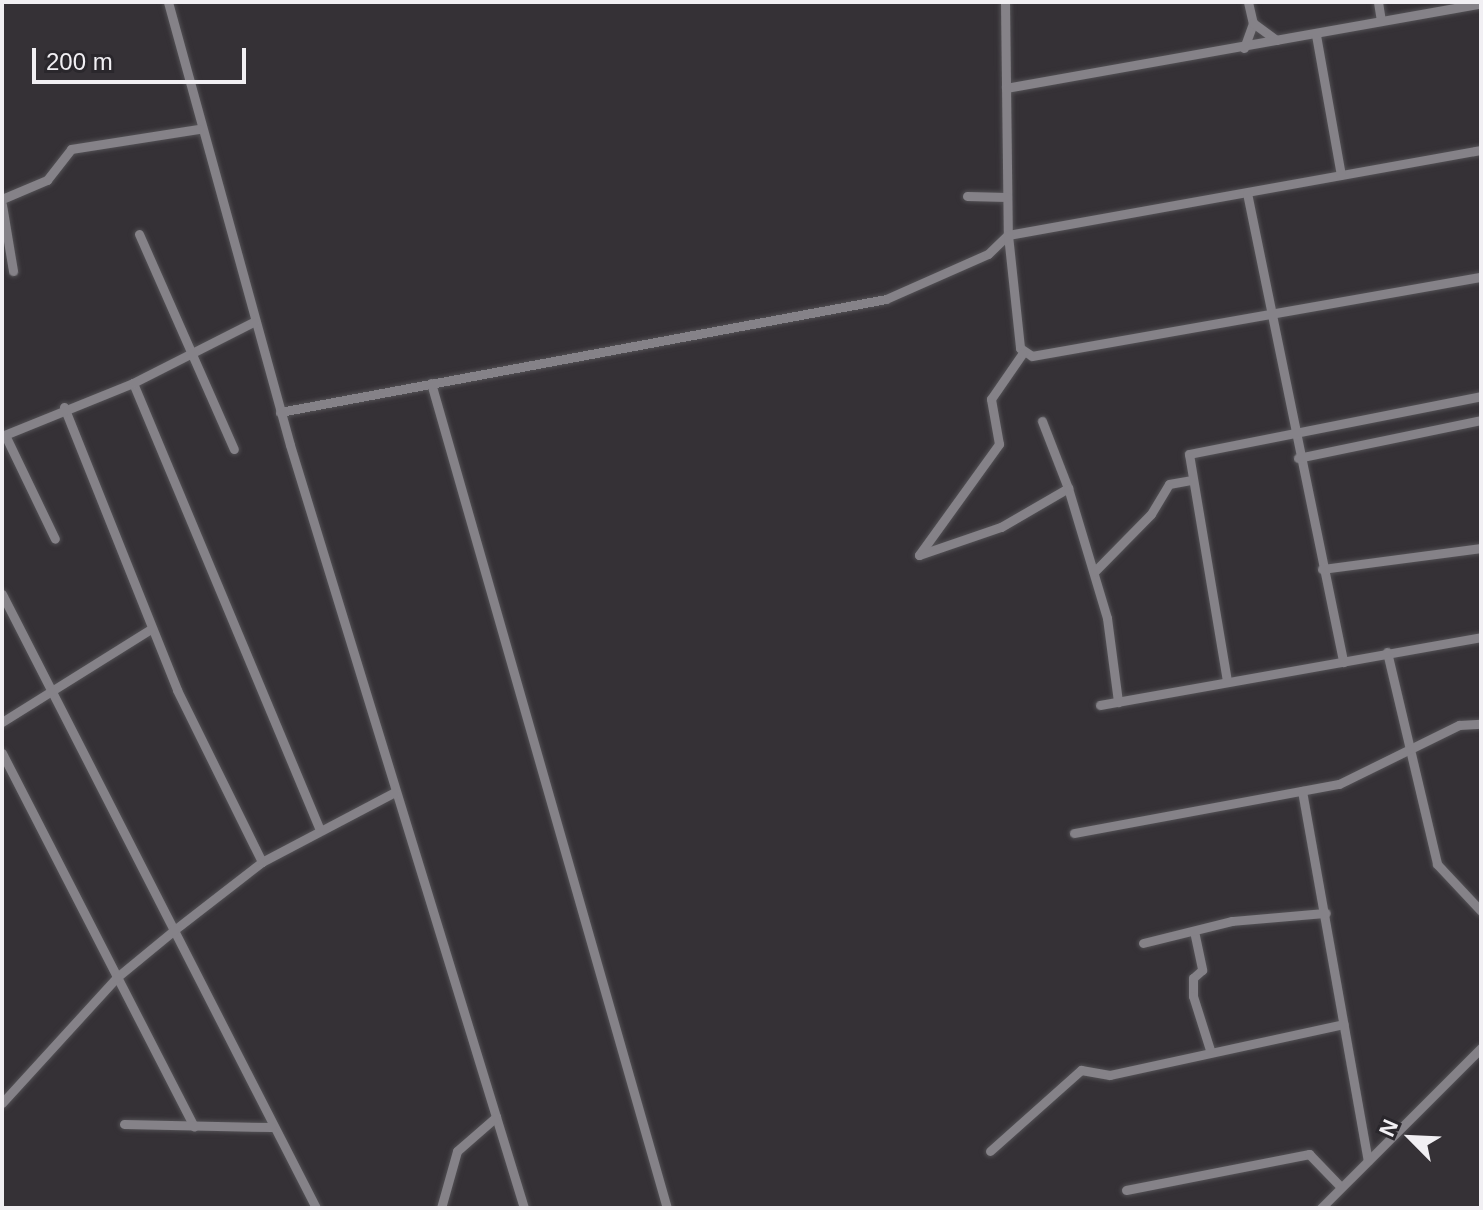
<!DOCTYPE html>
<style>
body{margin:0}
#map{position:relative;width:1483px;height:1210px;overflow:hidden;background:#353136;font-family:Arial,sans-serif}
div>[style]{position:absolute}
.roads{filter:drop-shadow(0 0 2px #535155) drop-shadow(0 0 2px #535155)}
.minor>*{height:9px;margin:-4.5px;padding:0 4.5px;transform-origin:4.5px;border-radius:4.5px;background:#858288}
span{translate:-50% -50%;white-space:nowrap;text-align:center;line-height:1.15;-webkit-text-stroke:7px #2a272c;paint-order:stroke}
.frame{position:absolute;inset:0;border:4px solid #f1eff3;pointer-events:none}
.north{position:absolute;left:1371px;top:1098px;width:80px;height:80px;-webkit-text-stroke:6px #2a272c;paint-order:stroke;rotate:294deg;font-size:22px;font-weight:700;line-height:32px;text-align:center;color:#f1eff3}
.north::after{content:'';display:block;margin:auto;width:28px;height:36px;background:#f1eff3;clip-path:polygon(50% 0,100% 100%,50% 72%,0 100%)}
.scale{position:absolute;left:32px;top:48px;width:214px;height:36px;box-sizing:border-box;border:4px solid #f1eff3;border-top:0;padding-left:10px;font-size:24px;line-height:28px;white-space:nowrap;color:#f1eff3;-webkit-text-stroke:6px #2a272c;paint-order:stroke}
</style>
<div id="map">
<div class="roads">
<div class="minor">
<i style="left:168px;top:2px;width:459px;rotate:74.6deg"></i>
<i style="left:290px;top:445px;width:798px;rotate:72.95deg"></i>
<i style="left:1005px;top:2px;width:233px;rotate:89.3deg"></i>
<i style="left:1008px;top:235px;width:481px;rotate:-10.2deg"></i>
<i style="left:1248px;top:2px;width:22px;rotate:77deg"></i>
<i style="left:1378px;top:2px;width:19px;rotate:81deg"></i>
<i style="left:1316px;top:35px;width:142px;rotate:79.9deg"></i>
<i style="left:1244px;top:48px;width:27px;rotate:-70deg"></i>
<i style="left:1253px;top:23px;width:29px;rotate:36deg"></i>
<i style="left:1006px;top:88px;width:483px;rotate:-10.1deg"></i>
<i style="left:1247px;top:193px;width:479px;rotate:78.4deg"></i>
<i style="left:967px;top:196px;width:40px;rotate:1.4deg"></i>
<i style="left:2px;top:199px;width:49px;rotate:-22.9deg"></i>
<i style="left:47px;top:180px;width:39px;rotate:-52deg"></i>
<i style="left:71px;top:149px;width:129px;rotate:-8.9deg"></i>
<i style="left:2px;top:205px;width:67px;rotate:80.5deg"></i>
<i style="left:139px;top:234px;width:235px;rotate:66.2deg"></i>
<i style="left:133px;top:383px;width:485px;rotate:67.3deg"></i>
<i style="left:431px;top:383px;width:858px;rotate:74.04deg"></i>
<i style="left:64px;top:407px;width:305px;rotate:68.2deg"></i>
<i style="left:177px;top:690px;width:192px;rotate:63.7deg"></i>
<i style="left:280px;top:412px;width:616px;rotate:-10.56deg"></i>
<i style="left:886px;top:299px;width:111px;rotate:-23.8deg"></i>
<i style="left:988px;top:254px;width:28px;rotate:-44deg"></i>
<i style="left:1008px;top:235px;width:114px;rotate:83.9deg"></i>
<i style="left:1020px;top:348px;width:14px;rotate:34deg"></i>
<i style="left:1032px;top:356px;width:456px;rotate:-10deg"></i>
<i style="left:1042px;top:421px;width:72px;rotate:68.8deg"></i>
<i style="left:5px;top:435px;width:115px;rotate:64.3deg"></i>
<i style="left:2px;top:436px;width:141px;rotate:-22deg"></i>
<i style="left:133px;top:383px;width:137px;rotate:-26.9deg"></i>
<i style="left:1298px;top:458px;width:187px;rotate:-11.7deg"></i>
<i style="left:919px;top:555px;width:87px;rotate:-18.9deg"></i>
<i style="left:1001px;top:527px;width:78px;rotate:-30.2deg"></i>
<i style="left:1068px;top:488px;width:136px;rotate:73.3deg"></i>
<i style="left:1107px;top:618px;width:85px;rotate:82.5deg"></i>
<i style="left:919px;top:555px;width:137px;rotate:-54.2deg"></i>
<i style="left:999px;top:444px;width:46px;rotate:-100.1deg"></i>
<i style="left:991px;top:399px;width:55px;rotate:-55.4deg"></i>
<i style="left:1322px;top:569px;width:160px;rotate:-7.5deg"></i>
<i style="left:1094px;top:572px;width:81px;rotate:-45.5deg"></i>
<i style="left:1151px;top:514px;width:35px;rotate:-59deg"></i>
<i style="left:1169px;top:484px;width:22px;rotate:-10deg"></i>
<i style="left:2px;top:594px;width:690px;rotate:62.91deg"></i>
<i style="left:1387px;top:652px;width:218px;rotate:76.7deg"></i>
<i style="left:1437px;top:864px;width:64px;rotate:46.9deg"></i>
<i style="left:1227px;top:681px;width:230px;rotate:-99.5deg"></i>
<i style="left:1189px;top:454px;width:298px;rotate:-11.2deg"></i>
<i style="left:1100px;top:705px;width:387px;rotate:-10.1deg"></i>
<i style="left:2px;top:722px;width:176px;rotate:-32deg"></i>
<i style="left:2px;top:753px;width:420px;rotate:62.8deg"></i>
<i style="left:1302px;top:791px;width:375px;rotate:79.9deg"></i>
<i style="left:1074px;top:833px;width:269px;rotate:-10.5deg"></i>
<i style="left:1339px;top:784px;width:134px;rotate:-26.2deg"></i>
<i style="left:1459px;top:725px;width:22px;rotate:-3deg"></i>
<i style="left:1194px;top:931px;width:40px;rotate:78deg"></i>
<i style="left:1202px;top:970px;width:12px;rotate:138deg"></i>
<i style="left:1193px;top:978px;width:18px;rotate:90deg"></i>
<i style="left:1193px;top:996px;width:57px;rotate:72.5deg"></i>
<i style="left:1143px;top:943px;width:92px;rotate:-13.9deg"></i>
<i style="left:1232px;top:921px;width:94px;rotate:-4.9deg"></i>
<i style="left:2px;top:1103px;width:169px;rotate:-47.6deg"></i>
<i style="left:116px;top:978px;width:74px;rotate:-39.5deg"></i>
<i style="left:173px;top:931px;width:113px;rotate:-37.8deg"></i>
<i style="left:262px;top:862px;width:150px;rotate:-27.8deg"></i>
<i style="left:124px;top:1124px;width:148px;rotate:1.2deg"></i>
<i style="left:990px;top:1151px;width:122px;rotate:-41.7deg"></i>
<i style="left:1081px;top:1070px;width:29px;rotate:10deg"></i>
<i style="left:1110px;top:1075px;width:239px;rotate:-12.3deg"></i>
<i style="left:1126px;top:1190px;width:187px;rotate:-11.1deg"></i>
<i style="left:1309px;top:1154px;width:46px;rotate:45.9deg"></i>
<i style="left:441px;top:1208px;width:59px;rotate:-74.3deg"></i>
<i style="left:457px;top:1151px;width:52px;rotate:-41.1deg"></i>
<i style="left:1321px;top:1208px;width:226px;rotate:-45deg"></i>
</div>
</div>
<div class="frame"></div>
<div class="north">N</div>
<div class="scale">200 m</div>
</div>
